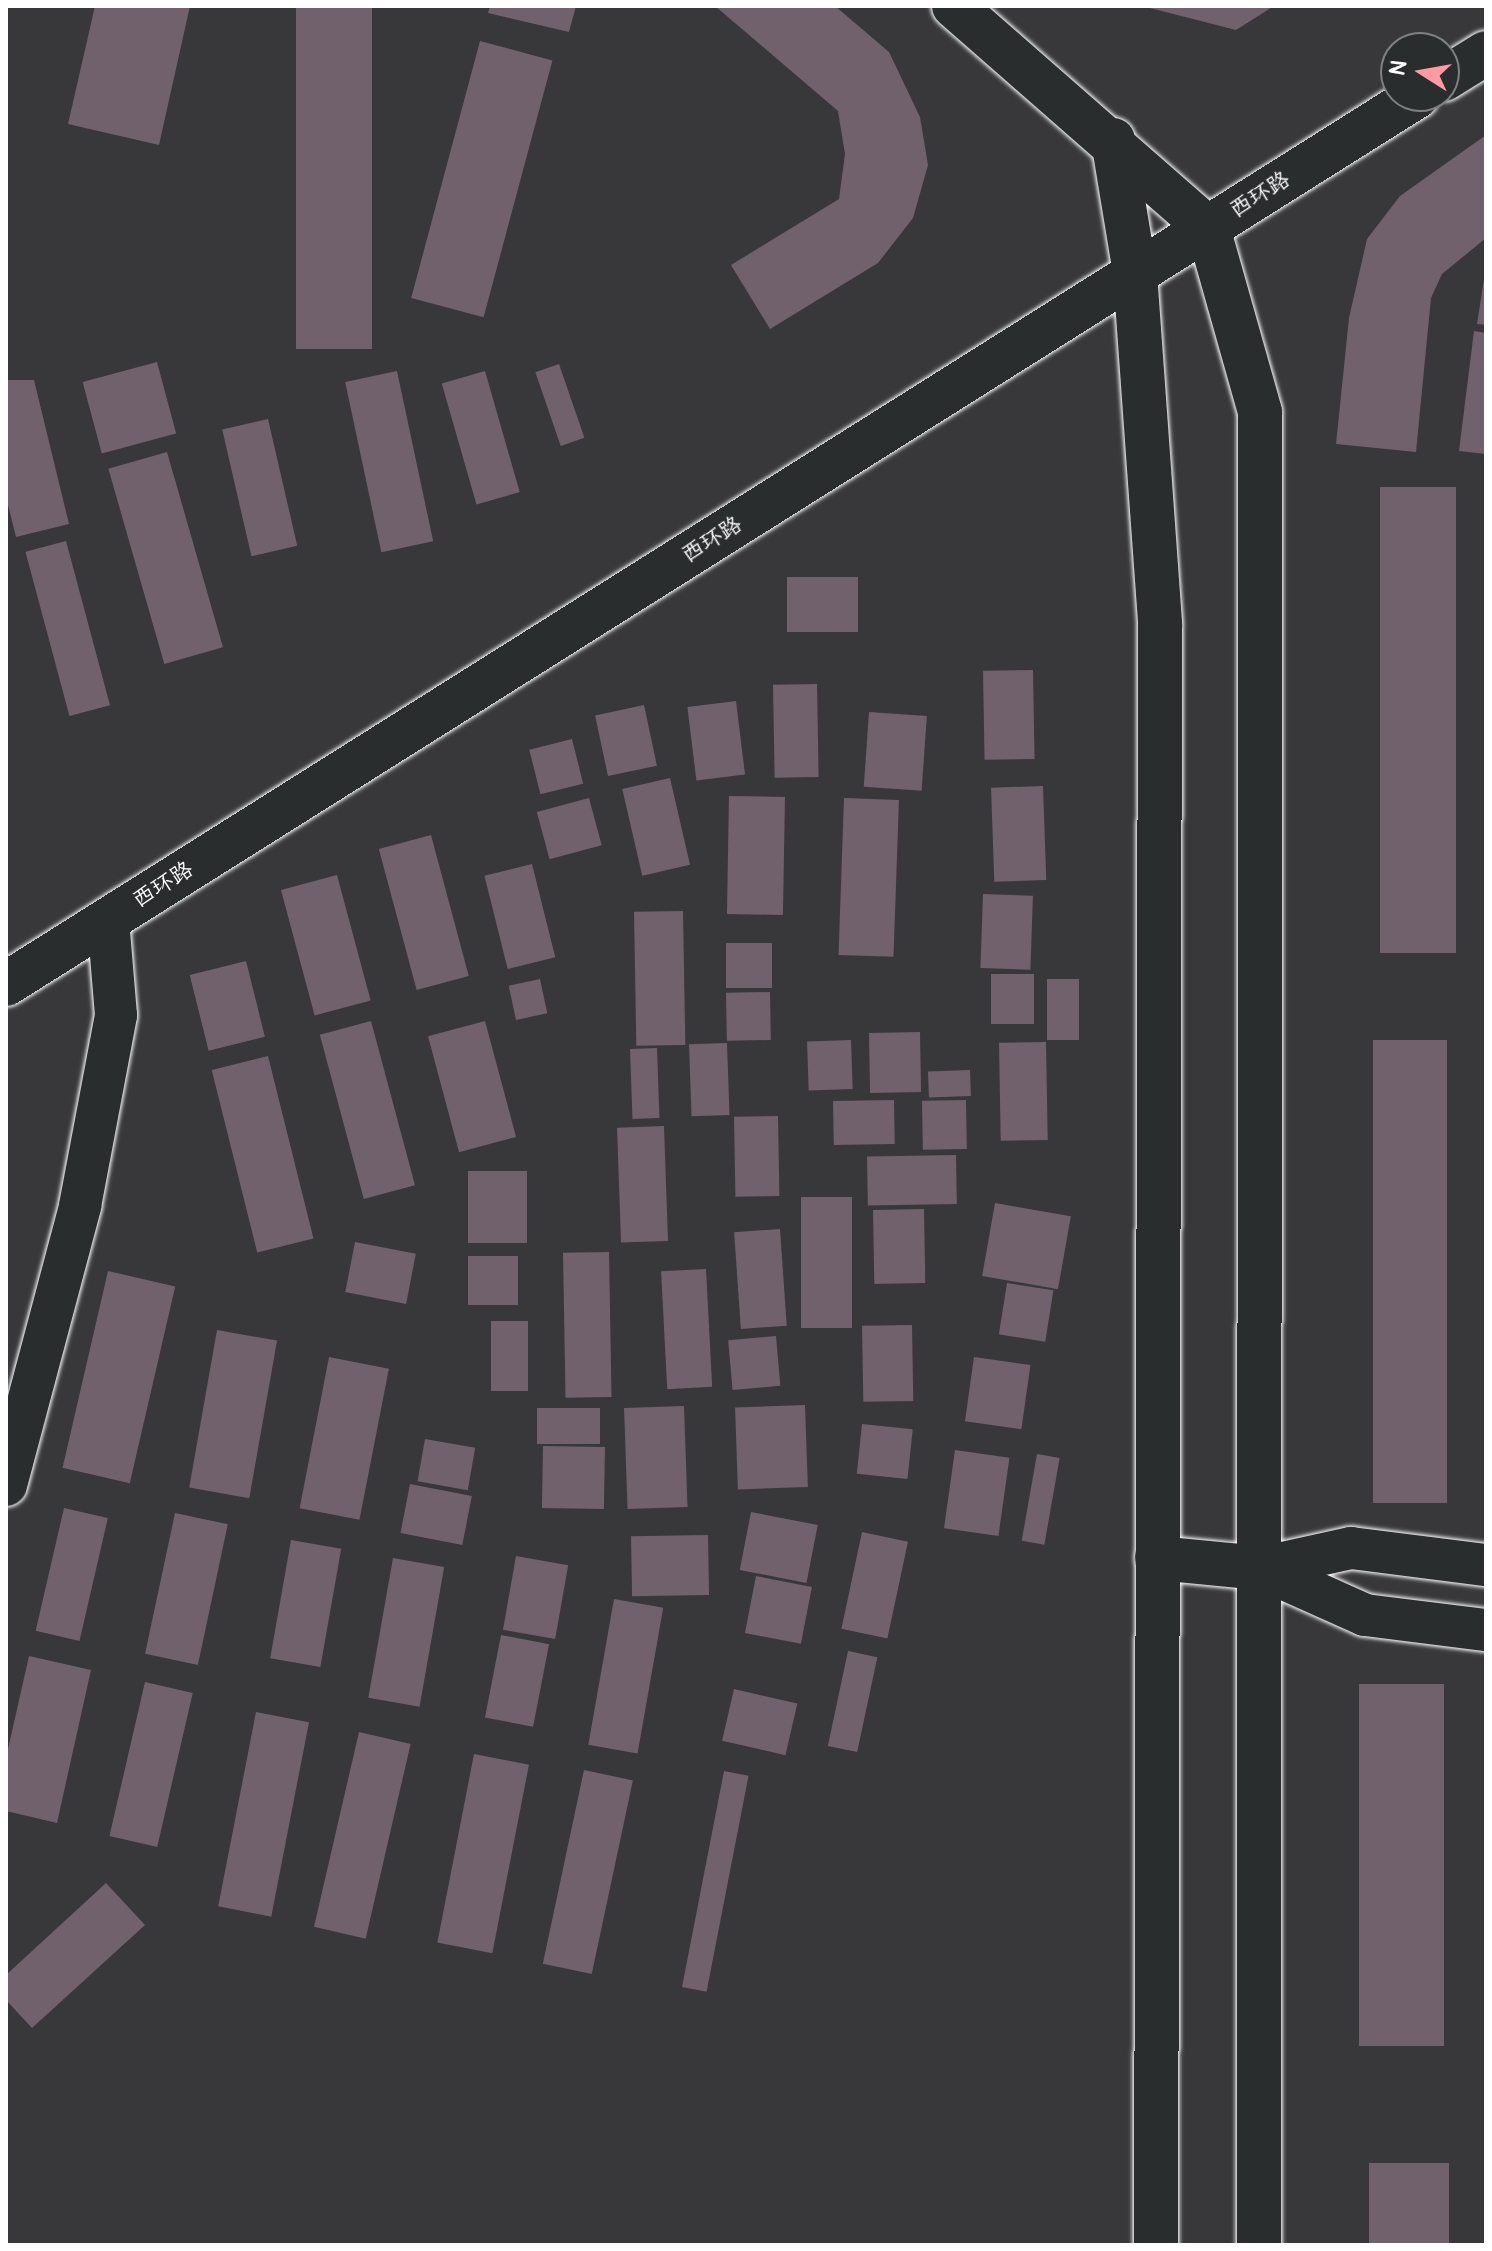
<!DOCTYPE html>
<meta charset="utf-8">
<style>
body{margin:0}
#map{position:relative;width:1492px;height:2251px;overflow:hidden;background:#38373a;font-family:Pangolin,"LXGW WenKai TC",sans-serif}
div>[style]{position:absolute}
.building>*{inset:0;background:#70616c;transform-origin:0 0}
.roads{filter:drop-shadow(0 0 2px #fff) drop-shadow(0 0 2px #fff)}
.street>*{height:42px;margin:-21px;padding:0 21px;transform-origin:21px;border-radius:21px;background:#2a2d2e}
.secondary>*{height:44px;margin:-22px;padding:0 22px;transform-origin:22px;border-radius:22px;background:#2a2d2e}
span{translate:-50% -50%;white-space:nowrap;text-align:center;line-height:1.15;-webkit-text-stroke:6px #2a2d2e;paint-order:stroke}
.street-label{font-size:22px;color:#fff}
.frame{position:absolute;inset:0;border:8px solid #fff;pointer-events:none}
.north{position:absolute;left:1380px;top:32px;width:80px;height:80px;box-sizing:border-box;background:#2a2d2e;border:2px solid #7f8182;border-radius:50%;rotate:281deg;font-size:22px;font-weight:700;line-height:32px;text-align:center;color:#fff}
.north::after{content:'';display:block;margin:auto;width:28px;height:36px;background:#ff9aa2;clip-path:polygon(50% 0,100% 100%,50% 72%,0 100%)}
</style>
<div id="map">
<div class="building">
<i style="clip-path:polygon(95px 6px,190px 6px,159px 145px,68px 124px)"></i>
<i style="left:296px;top:6px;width:76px;height:343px"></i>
<i style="clip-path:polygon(490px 6px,576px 6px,569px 32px,488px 13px)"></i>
<i style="clip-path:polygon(715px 6px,835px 6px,889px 52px,920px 117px,928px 165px,913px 218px,878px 263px,770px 329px,731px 265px,839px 199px,845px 154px,838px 111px)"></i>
<i style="clip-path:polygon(1142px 6px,1274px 6px,1236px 30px)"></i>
<i style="left:480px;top:41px;width:75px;height:266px;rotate:15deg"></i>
<i style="clip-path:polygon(1486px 135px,1486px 238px,1442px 274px,1431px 298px,1416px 452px,1336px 444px,1349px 318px,1367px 239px,1400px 196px)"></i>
<i style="clip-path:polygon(1486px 266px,1486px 325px,1477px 324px)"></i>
<i style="clip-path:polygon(1474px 331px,1486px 333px,1486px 454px,1459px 451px)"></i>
<i style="left:157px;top:362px;width:74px;height:77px;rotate:75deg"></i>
<i style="left:559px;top:364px;width:78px;height:25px;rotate:71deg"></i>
<i style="left:397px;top:371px;width:174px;height:53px;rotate:78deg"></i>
<i style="left:485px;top:371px;width:126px;height:45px;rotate:74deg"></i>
<i style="clip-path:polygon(6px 380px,34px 380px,69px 524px,16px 537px,6px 497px)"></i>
<i style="left:268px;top:419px;width:130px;height:47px;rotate:77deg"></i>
<i style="left:167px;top:452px;width:203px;height:61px;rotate:74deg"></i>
<i style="left:1380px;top:487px;width:76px;height:466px"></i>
<i style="left:66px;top:541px;width:170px;height:42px;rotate:75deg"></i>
<i style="left:787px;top:577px;width:71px;height:55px"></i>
<i style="left:1033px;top:670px;width:89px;height:50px;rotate:89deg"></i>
<i style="left:817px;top:684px;width:93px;height:44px;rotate:89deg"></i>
<i style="left:736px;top:701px;width:74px;height:49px;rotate:83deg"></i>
<i style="left:644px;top:705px;width:62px;height:50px;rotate:78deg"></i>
<i style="left:869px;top:712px;width:58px;height:75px;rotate:4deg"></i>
<i style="left:572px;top:739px;width:46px;height:44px;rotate:76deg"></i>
<i style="left:670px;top:778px;width:89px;height:49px;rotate:77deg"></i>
<i style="left:1043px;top:786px;width:94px;height:52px;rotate:88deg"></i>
<i style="left:729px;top:796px;width:56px;height:118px;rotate:1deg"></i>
<i style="left:589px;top:798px;width:49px;height:54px;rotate:75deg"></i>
<i style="left:844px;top:798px;width:55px;height:157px;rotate:2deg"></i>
<i style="left:431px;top:835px;width:146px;height:54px;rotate:75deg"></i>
<i style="left:532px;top:864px;width:96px;height:49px;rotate:76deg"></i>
<i style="left:337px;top:875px;width:130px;height:58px;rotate:75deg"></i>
<i style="left:983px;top:894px;width:50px;height:74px;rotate:2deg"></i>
<i style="left:683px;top:911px;width:134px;height:49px;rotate:89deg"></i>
<i style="left:772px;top:943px;width:45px;height:46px;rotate:90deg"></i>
<i style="left:246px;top:961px;width:78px;height:58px;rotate:76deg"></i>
<i style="left:991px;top:974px;width:43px;height:50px"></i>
<i style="left:540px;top:979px;width:35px;height:32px;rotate:78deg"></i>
<i style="left:1047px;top:979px;width:32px;height:61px"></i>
<i style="left:770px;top:992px;width:48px;height:44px;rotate:89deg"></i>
<i style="left:371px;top:1021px;width:170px;height:53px;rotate:75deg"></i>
<i style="left:485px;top:1021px;width:120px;height:59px;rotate:75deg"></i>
<i style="left:920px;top:1032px;width:60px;height:51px;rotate:89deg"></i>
<i style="left:851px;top:1040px;width:49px;height:44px;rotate:88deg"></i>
<i style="left:1373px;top:1040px;width:74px;height:463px"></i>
<i style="left:1046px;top:1042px;width:98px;height:47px;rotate:89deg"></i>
<i style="left:727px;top:1043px;width:72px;height:38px;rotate:88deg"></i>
<i style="left:657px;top:1048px;width:70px;height:27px;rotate:88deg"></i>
<i style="left:268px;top:1056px;width:188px;height:58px;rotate:76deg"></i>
<i style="left:970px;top:1070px;width:26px;height:42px;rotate:88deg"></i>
<i style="left:894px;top:1100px;width:44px;height:61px;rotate:89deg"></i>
<i style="left:966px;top:1100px;width:49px;height:44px;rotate:89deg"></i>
<i style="left:778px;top:1116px;width:80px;height:44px;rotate:89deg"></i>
<i style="left:664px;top:1126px;width:115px;height:47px;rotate:88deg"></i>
<i style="left:956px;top:1155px;width:49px;height:89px;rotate:89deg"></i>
<i style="left:468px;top:1171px;width:59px;height:72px"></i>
<i style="left:801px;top:1197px;width:51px;height:131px"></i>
<i style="left:995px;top:1203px;width:77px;height:74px;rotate:10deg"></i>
<i style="left:924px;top:1209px;width:74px;height:51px;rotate:89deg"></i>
<i style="left:780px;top:1229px;width:97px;height:46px;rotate:86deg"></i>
<i style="left:355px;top:1242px;width:62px;height:51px;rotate:11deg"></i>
<i style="left:609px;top:1252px;width:145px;height:46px;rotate:89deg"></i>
<i style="left:468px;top:1256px;width:50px;height:49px"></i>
<i style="left:706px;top:1269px;width:118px;height:45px;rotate:87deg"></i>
<i style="left:108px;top:1271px;width:69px;height:202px;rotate:13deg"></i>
<i style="left:1007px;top:1283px;width:47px;height:52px;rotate:9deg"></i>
<i style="left:491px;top:1321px;width:37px;height:70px"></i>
<i style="left:912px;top:1325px;width:76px;height:50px;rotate:89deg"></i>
<i style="left:217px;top:1330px;width:61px;height:160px;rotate:10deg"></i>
<i style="left:776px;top:1336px;width:50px;height:48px;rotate:85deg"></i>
<i style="left:329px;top:1357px;width:61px;height:154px;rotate:11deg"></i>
<i style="left:974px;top:1357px;width:57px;height:65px;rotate:8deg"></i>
<i style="left:805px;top:1405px;width:82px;height:70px;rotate:88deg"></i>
<i style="left:684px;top:1406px;width:101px;height:60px;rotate:88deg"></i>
<i style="left:537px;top:1408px;width:63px;height:36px"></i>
<i style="left:862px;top:1424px;width:51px;height:50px;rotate:6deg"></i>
<i style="left:425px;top:1439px;width:51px;height:43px;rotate:10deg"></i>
<i style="left:543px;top:1446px;width:62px;height:62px;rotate:1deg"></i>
<i style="left:955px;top:1450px;width:55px;height:79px;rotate:8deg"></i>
<i style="left:1037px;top:1454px;width:23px;height:88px;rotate:10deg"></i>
<i style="left:410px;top:1484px;width:63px;height:50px;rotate:11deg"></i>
<i style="left:64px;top:1508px;width:45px;height:126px;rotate:13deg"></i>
<i style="left:751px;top:1512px;width:68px;height:59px;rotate:11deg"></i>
<i style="left:175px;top:1513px;width:54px;height:144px;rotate:12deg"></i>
<i style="left:862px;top:1532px;width:47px;height:99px;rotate:12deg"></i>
<i style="left:708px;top:1535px;width:60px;height:77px;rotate:89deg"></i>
<i style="left:291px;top:1540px;width:51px;height:120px;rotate:10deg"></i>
<i style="left:516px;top:1556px;width:53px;height:75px;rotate:10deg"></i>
<i style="left:393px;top:1558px;width:52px;height:142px;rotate:10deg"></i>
<i style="left:756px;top:1576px;width:57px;height:58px;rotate:11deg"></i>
<i style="left:614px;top:1599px;width:50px;height:148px;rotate:10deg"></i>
<i style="left:501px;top:1635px;width:49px;height:84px;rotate:11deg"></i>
<i style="left:848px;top:1651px;width:30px;height:97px;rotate:12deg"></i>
<i style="clip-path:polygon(29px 1656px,91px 1670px,57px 1823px,6px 1811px,6px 1758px)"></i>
<i style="left:145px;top:1682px;width:49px;height:158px;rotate:13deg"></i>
<i style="left:1359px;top:1684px;width:85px;height:362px"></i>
<i style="left:734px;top:1689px;width:65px;height:53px;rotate:13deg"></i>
<i style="left:256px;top:1712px;width:54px;height:198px;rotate:11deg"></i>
<i style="left:359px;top:1732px;width:53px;height:200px;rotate:13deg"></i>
<i style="left:474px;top:1754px;width:56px;height:192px;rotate:11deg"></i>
<i style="left:584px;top:1770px;width:50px;height:198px;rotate:12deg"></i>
<i style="left:724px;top:1771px;width:25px;height:220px;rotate:11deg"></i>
<i style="clip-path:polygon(106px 1883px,145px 1925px,32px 2028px,6px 2000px,6px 1975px)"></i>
<i style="left:1369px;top:2163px;width:80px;height:82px"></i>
</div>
<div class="roads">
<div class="street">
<i style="left:6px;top:1485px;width:289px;rotate:-75.1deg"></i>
<i style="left:80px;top:1206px;width:194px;rotate:-79.3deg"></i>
<i style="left:116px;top:1015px;width:95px;rotate:-94.8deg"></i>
<i style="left:1260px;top:1568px;width:115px;rotate:24.1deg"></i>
<i style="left:1365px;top:1615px;width:122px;rotate:7.1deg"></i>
<i style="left:1260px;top:1568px;width:93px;rotate:-12.4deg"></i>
<i style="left:1351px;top:1548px;width:136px;rotate:7.2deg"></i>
</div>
<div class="secondary">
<i style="left:954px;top:6px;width:337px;rotate:41.2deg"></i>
<i style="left:1208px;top:228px;width:191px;rotate:74.2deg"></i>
<i style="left:1260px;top:412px;width:1833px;rotate:90.03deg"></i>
<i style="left:1444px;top:79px;width:49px;rotate:-31.8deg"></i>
<i style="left:1113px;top:140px;width:135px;rotate:80.6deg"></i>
<i style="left:1135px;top:273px;width:352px;rotate:85.9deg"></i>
<i style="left:1160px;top:624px;width:1621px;rotate:90.14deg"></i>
<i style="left:6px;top:984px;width:1667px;rotate:-32.18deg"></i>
<i style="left:1157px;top:1558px;width:103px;rotate:5.5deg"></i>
</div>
</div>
<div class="street-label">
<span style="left:1260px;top:195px;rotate:-32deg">西环路</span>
<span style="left:712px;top:540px;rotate:-32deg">西环路</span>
<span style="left:163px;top:885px;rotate:-32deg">西环路</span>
</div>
<div class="frame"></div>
<div class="north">N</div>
</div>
